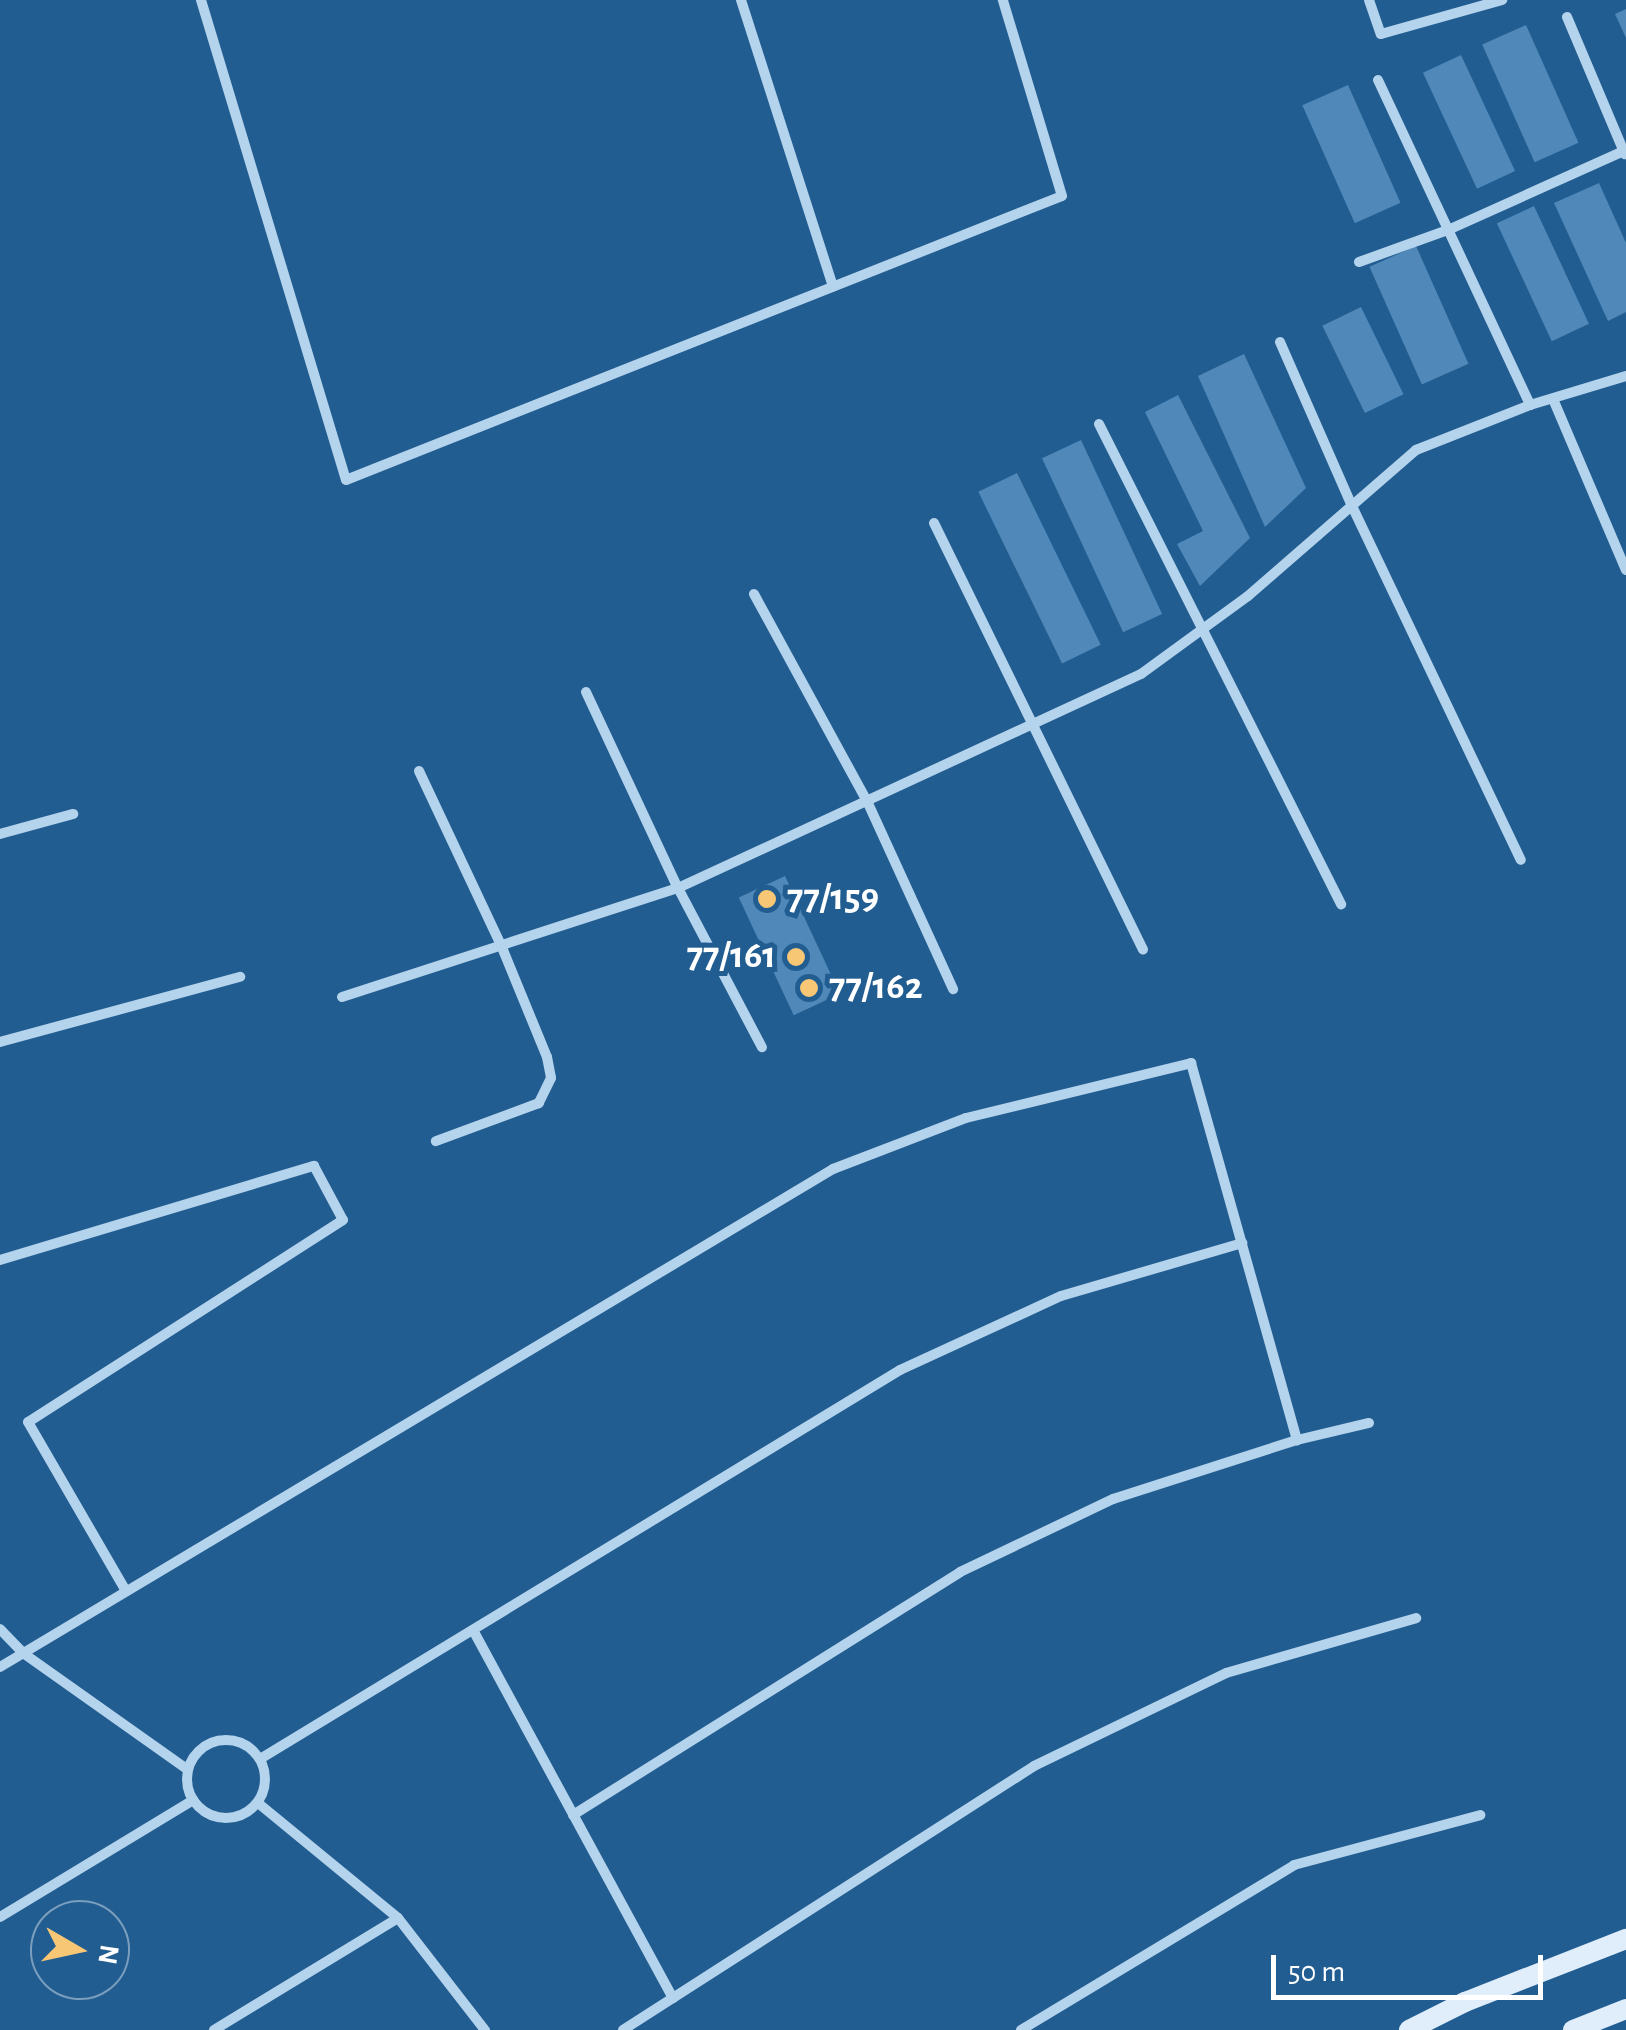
<!DOCTYPE html>
<style>
body{margin:0}
#map{position:relative;width:1626px;height:2030px;overflow:hidden;background:#225d91;font-family:"Alegreya Sans",sans-serif}
div>[style]{position:absolute}
.building>*{inset:0;background:#4f88b9;transform-origin:0 0}
.minor>*{height:10px;margin:-5px;padding:0 5px;transform-origin:5px;border-radius:5px;background:#b4d3ec}
.minor>.ring{margin:-5px;padding:0;box-sizing:content-box;background:none;border:10px solid #b4d3ec;border-radius:50%}
.secondary>*{height:20px;margin:-10px;padding:0 10px;transform-origin:10px;border-radius:10px;background:#e0edfa}
.dots>*{width:28px;height:28px;translate:-50% -50%;box-sizing:border-box;border:5px solid #225d91;border-radius:50%}
span{translate:-50% -50%;white-space:nowrap;text-align:center;line-height:1.15;-webkit-text-stroke:10px #225d91;paint-order:stroke}
.poi-label{font-size:38px;color:#fff;font-weight:700}
.left{translate:0 -50%;text-align:left}
.right{translate:-100% -50%;text-align:right}
.north{position:absolute;left:30px;top:1900px;width:100px;height:100px;box-sizing:border-box;background:#225d91;border:2px solid #7a9ebd;border-radius:50%;rotate:99deg;font-size:28px;font-weight:700;line-height:40px;text-align:center;color:#fff}
.north::after{content:'';display:block;margin:auto;width:35px;height:45px;background:#f8c776;clip-path:polygon(50% 0,100% 100%,50% 72%,0 100%)}
.scale{position:absolute;left:1271px;top:1955px;width:272px;height:45px;box-sizing:border-box;border:5px solid #fff;border-top:0;padding-left:12px;font-size:30px;line-height:35px;white-space:nowrap;color:#fff;-webkit-text-stroke:8px #225d91;paint-order:stroke}
</style>
<div id="map">
<div class="building">
<i style="clip-path:polygon(1626px 9px,1626px 38px,1615px 14px)"></i>
<i style="left:1526px;top:25px;width:129px;height:48px;rotate:66deg"></i>
<i style="left:1461px;top:55px;width:128px;height:42px;rotate:65deg"></i>
<i style="left:1348px;top:85px;width:129px;height:50px;rotate:66deg"></i>
<i style="clip-path:polygon(1599px 183px,1626px 243px,1626px 312px,1608px 321px,1554px 203px)"></i>
<i style="left:1534px;top:206px;width:130px;height:41px;rotate:65deg"></i>
<i style="left:1416px;top:246px;width:129px;height:51px;rotate:66deg"></i>
<i style="left:1361px;top:307px;width:97px;height:43px;rotate:64deg"></i>
<i style="clip-path:polygon(1244px 354px,1306px 488px,1265px 527px,1198px 376px)"></i>
<i style="clip-path:polygon(1178px 395px,1250px 538px,1200px 586px,1177px 544px,1203px 531px,1145px 412px)"></i>
<i style="left:1081px;top:440px;width:192px;height:43px;rotate:65deg"></i>
<i style="left:1017px;top:473px;width:191px;height:43px;rotate:64deg"></i>
<i style="left:785px;top:876px;width:130px;height:51px;rotate:65deg"></i>
</div>
<div class="minor">
<i style="left:201px;top:0;width:501px;rotate:73.19deg"></i>
<i style="left:346px;top:480px;width:770px;rotate:-21.64deg"></i>
<i style="left:1062px;top:196px;width:205px;rotate:-106.8deg"></i>
<i style="left:741px;top:0;width:301px;rotate:72.2deg"></i>
<i style="left:1369px;top:0;width:36px;rotate:71deg"></i>
<i style="left:1381px;top:34px;width:126px;rotate:-15.7deg"></i>
<i style="left:1567px;top:17px;width:149px;rotate:67.1deg"></i>
<i style="left:1378px;top:80px;width:359px;rotate:64.9deg"></i>
<i style="left:1359px;top:262px;width:95px;rotate:-19.8deg"></i>
<i style="left:1448px;top:230px;width:193px;rotate:-24.2deg"></i>
<i style="left:1280px;top:342px;width:179px;rotate:66.3deg"></i>
<i style="left:1352px;top:506px;width:392px;rotate:64.5deg"></i>
<i style="left:1553px;top:399px;width:186px;rotate:66.9deg"></i>
<i style="left:1099px;top:424px;width:538px;rotate:63.24deg"></i>
<i style="left:934px;top:523px;width:475px;rotate:63.9deg"></i>
<i style="left:754px;top:594px;width:236px;rotate:61.4deg"></i>
<i style="left:867px;top:801px;width:207px;rotate:65.4deg"></i>
<i style="left:586px;top:692px;width:217px;rotate:64.9deg"></i>
<i style="left:678px;top:888px;width:180px;rotate:62.2deg"></i>
<i style="left:419px;top:771px;width:192px;rotate:64.8deg"></i>
<i style="left:501px;top:945px;width:121px;rotate:67.7deg"></i>
<i style="left:547px;top:1057px;width:21px;rotate:79deg"></i>
<i style="left:551px;top:1078px;width:28px;rotate:116deg"></i>
<i style="left:539px;top:1103px;width:110px;rotate:159.7deg"></i>
<i style="left:0;top:834px;width:76px;rotate:-15.3deg"></i>
<i style="left:342px;top:997px;width:353px;rotate:-18deg"></i>
<i style="left:678px;top:888px;width:510px;rotate:-24.81deg"></i>
<i style="left:1141px;top:674px;width:132px;rotate:-36.1deg"></i>
<i style="left:1248px;top:596px;width:223px;rotate:-41deg"></i>
<i style="left:1416px;top:450px;width:123px;rotate:-21.5deg"></i>
<i style="left:1530px;top:405px;width:100px;rotate:-16.8deg"></i>
<i style="left:0;top:1042px;width:249px;rotate:-15.2deg"></i>
<i style="left:0;top:1260px;width:328px;rotate:-16.7deg"></i>
<i style="left:314px;top:1166px;width:61px;rotate:61.8deg"></i>
<i style="left:343px;top:1220px;width:374px;rotate:147.3deg"></i>
<i style="left:28px;top:1422px;width:195px;rotate:59.9deg"></i>
<i style="left:0;top:1629px;width:33px;rotate:46deg"></i>
<i style="left:23px;top:1653px;width:202px;rotate:35.3deg"></i>
<i style="left:473px;top:1630px;width:419px;rotate:61.5deg"></i>
<i style="left:0;top:1667px;width:971px;rotate:-30.87deg"></i>
<i style="left:833px;top:1169px;width:142px;rotate:-21deg"></i>
<i style="left:966px;top:1118px;width:232px;rotate:-13.7deg"></i>
<i style="left:1191px;top:1063px;width:392px;rotate:74.3deg"></i>
<i class="ring" style="left:187px;top:1740px;width:68px;height:68px"></i>
<i style="left:260px;top:1759px;width:749px;rotate:-31.29deg"></i>
<i style="left:900px;top:1370px;width:177px;rotate:-24.7deg"></i>
<i style="left:1061px;top:1296px;width:189px;rotate:-16.3deg"></i>
<i style="left:258px;top:1803px;width:181px;rotate:39.4deg"></i>
<i style="left:398px;top:1918px;width:142px;rotate:52.2deg"></i>
<i style="left:573px;top:1815px;width:457px;rotate:-32.1deg"></i>
<i style="left:960px;top:1572px;width:170px;rotate:-25.5deg"></i>
<i style="left:1113px;top:1499px;width:193px;rotate:-17.8deg"></i>
<i style="left:1297px;top:1440px;width:74px;rotate:-13.3deg"></i>
<i style="left:0;top:1917px;width:226px;rotate:-31.2deg"></i>
<i style="left:214px;top:2030px;width:215px;rotate:-31.3deg"></i>
<i style="left:623px;top:2030px;width:488px;rotate:-32.7deg"></i>
<i style="left:1034px;top:1766px;width:213px;rotate:-25.8deg"></i>
<i style="left:1226px;top:1673px;width:198px;rotate:-16.1deg"></i>
<i style="left:1021px;top:2030px;width:319px;rotate:-31.1deg"></i>
<i style="left:1294px;top:1865px;width:193px;rotate:-15deg"></i>
</div>
<div class="secondary">
<i style="left:1409px;top:2030px;width:63px;rotate:-26.6deg"></i>
<i style="left:1465px;top:2002px;width:173px;rotate:-21.4deg"></i>
<i style="left:1573px;top:2030px;width:57px;rotate:-21.6deg"></i>
</div>
<div class="dots">
<i style="left:767px;top:899px;background:#f8c776"></i>
<i style="left:796px;top:957px;background:#f8c776"></i>
<i style="left:809px;top:988px;background:#f8c776"></i>
</div>
<div class="poi-label">
<span class="left" style="left:787px;top:899px">77/159</span>
<span class="right" style="left:776px;top:957px">77/161</span>
<span class="left" style="left:829px;top:988px">77/162</span>
</div>
<div class="north">N</div>
<div class="scale">50 m</div>
</div>
